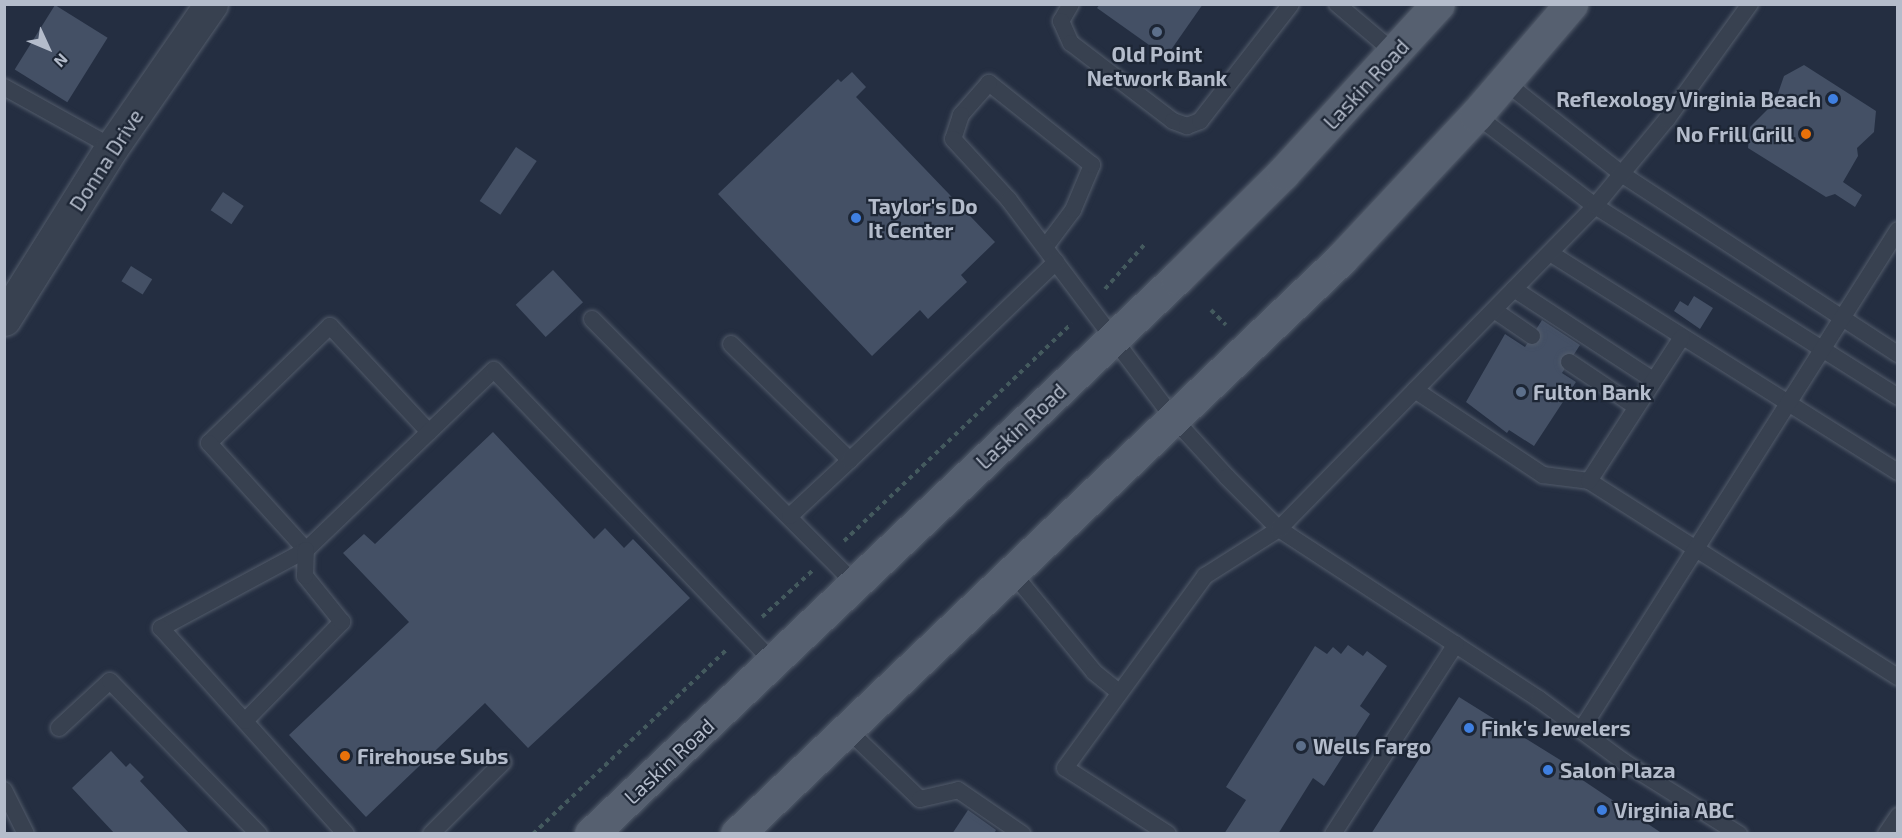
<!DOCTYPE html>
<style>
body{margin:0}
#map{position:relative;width:1902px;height:838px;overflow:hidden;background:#242e41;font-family:"Exo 2",sans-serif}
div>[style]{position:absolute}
.building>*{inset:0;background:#445065;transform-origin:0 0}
.path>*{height:4px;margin-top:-2px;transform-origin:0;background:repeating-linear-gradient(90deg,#445a5e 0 4.5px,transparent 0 9px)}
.roads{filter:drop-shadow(0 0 2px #535c6b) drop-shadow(0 0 2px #535c6b)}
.lane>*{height:16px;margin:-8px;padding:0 8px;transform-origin:8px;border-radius:8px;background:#384150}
.street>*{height:33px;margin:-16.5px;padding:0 16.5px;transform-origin:16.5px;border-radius:16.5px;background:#384150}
.primary>*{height:33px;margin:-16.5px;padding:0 16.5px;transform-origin:16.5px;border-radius:16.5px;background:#566070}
.dots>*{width:16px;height:16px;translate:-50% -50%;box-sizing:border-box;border:3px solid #1d2635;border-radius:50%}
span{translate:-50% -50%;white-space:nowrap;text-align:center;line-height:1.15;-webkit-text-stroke:4.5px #1d2635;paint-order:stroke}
.poi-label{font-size:21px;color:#b4bccb;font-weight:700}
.right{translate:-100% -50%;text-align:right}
.left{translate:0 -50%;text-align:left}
.street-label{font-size:21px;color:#b4bccb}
.frame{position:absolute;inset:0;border:6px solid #b4bccb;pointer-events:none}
.north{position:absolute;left:18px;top:18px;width:60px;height:60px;-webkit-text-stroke:4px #1d2635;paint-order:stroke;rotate:134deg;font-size:16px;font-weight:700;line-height:24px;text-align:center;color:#b4bccb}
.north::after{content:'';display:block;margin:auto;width:21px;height:27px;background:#b4bccb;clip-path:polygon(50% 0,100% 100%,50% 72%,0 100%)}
</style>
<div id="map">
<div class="building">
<i style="clip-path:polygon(1100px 4px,1203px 4px,1166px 57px,1097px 8px)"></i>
<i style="left:55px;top:5px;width:62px;height:76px;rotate:32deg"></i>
<i style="clip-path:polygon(1804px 65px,1876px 111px,1874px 132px,1857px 148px,1858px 156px,1843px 182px,1862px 195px,1855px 207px,1835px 194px,1826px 197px,1748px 148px,1750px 127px,1775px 102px,1784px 76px)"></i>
<i style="clip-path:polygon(852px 72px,866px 87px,856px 97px,995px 242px,961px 275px,967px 282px,928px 319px,920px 310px,872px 356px,718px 194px,838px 79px,841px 82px)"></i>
<i style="left:516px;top:147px;width:25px;height:65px;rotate:34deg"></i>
<i style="left:223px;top:192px;width:25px;height:22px;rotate:34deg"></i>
<i style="left:131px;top:266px;width:25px;height:18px;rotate:32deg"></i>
<i style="left:553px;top:270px;width:44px;height:51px;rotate:47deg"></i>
<i style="clip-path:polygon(1694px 296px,1713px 308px,1700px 329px,1674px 311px,1680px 301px,1688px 306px)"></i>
<i style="clip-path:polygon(1542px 320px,1580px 345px,1562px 373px,1576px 382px,1534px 446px,1509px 430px,1507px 433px,1466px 402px,1505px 334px,1525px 347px)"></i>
<i style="clip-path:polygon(493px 432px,594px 539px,605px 528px,624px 548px,633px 539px,690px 598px,528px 748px,485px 703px,366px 817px,289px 735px,409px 622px,343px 553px,364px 534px,375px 544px)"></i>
<i style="clip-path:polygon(1348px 645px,1363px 656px,1367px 651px,1387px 666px,1360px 706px,1370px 714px,1324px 786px,1313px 778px,1278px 834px,1224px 834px,1246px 800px,1226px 787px,1315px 646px,1327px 654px,1333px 647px,1341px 654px)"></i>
<i style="clip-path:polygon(1459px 697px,1578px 771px,1575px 775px,1663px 834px,1371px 834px)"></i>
<i style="clip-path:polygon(111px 751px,126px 767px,130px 763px,144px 777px,140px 781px,190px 834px,115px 834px,72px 788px)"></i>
<i style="clip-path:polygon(968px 810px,996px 830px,994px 834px,952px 834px)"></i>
</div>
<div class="path">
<i style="left:1105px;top:289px;width:59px;rotate:-48.4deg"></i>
<i style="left:1211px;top:310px;width:21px;rotate:45deg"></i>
<i style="left:844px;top:541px;width:315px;rotate:-43.7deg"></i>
<i style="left:762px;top:617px;width:68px;rotate:-42.6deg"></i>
<i style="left:533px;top:834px;width:269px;rotate:-43.6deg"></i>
</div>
<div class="roads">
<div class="lane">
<i style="left:1071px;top:4px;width:20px;rotate:120deg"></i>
<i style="left:1061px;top:21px;width:24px;rotate:66deg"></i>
<i style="left:1071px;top:43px;width:128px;rotate:37.4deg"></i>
<i style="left:1173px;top:121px;width:15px;rotate:20deg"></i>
<i style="left:1187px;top:126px;width:14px;rotate:-21deg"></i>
<i style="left:1200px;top:121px;width:148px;rotate:-52.1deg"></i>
<i style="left:1337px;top:4px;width:76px;rotate:40.2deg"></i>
<i style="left:1505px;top:82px;width:150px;rotate:38.2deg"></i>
<i style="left:1623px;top:175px;width:328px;rotate:33.1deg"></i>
<i style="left:4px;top:87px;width:124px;rotate:29.1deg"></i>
<i style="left:1476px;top:115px;width:150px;rotate:37.4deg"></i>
<i style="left:1595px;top:206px;width:358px;rotate:32.2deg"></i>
<i style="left:1046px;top:246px;width:45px;rotate:-53.1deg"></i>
<i style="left:1073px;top:210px;width:49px;rotate:-67.1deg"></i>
<i style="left:1092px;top:165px;width:132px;rotate:-141.5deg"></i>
<i style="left:989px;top:83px;width:43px;rotate:131.2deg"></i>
<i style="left:961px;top:115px;width:25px;rotate:108deg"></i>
<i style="left:953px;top:139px;width:83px;rotate:47.4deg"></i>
<i style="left:1009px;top:200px;width:276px;rotate:53deg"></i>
<i style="left:1175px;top:420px;width:77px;rotate:47.6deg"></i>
<i style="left:1227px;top:477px;width:74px;rotate:45deg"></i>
<i style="left:1279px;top:529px;width:311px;rotate:33.2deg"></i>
<i style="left:1539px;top:699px;width:106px;rotate:36.5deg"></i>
<i style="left:1624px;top:762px;width:136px;rotate:32.1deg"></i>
<i style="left:1550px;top:253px;width:411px;rotate:32.2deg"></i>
<i style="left:1514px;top:289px;width:166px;rotate:33.2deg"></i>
<i style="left:1494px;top:310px;width:46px;rotate:34.4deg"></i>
<i style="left:592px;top:319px;width:373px;rotate:45.2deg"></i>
<i style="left:731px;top:344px;width:166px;rotate:44.3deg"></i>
<i style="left:850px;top:460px;width:82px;rotate:137deg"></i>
<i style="left:1569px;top:362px;width:79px;rotate:33.7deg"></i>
<i style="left:1415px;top:390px;width:154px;rotate:33.6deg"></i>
<i style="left:1543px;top:475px;width:46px;rotate:7.4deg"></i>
<i style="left:1589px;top:481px;width:366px;rotate:32.4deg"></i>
<i style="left:429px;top:432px;width:145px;rotate:-133deg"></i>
<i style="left:330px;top:326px;width:168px;rotate:136deg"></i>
<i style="left:209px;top:443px;width:144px;rotate:47.8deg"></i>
<i style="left:306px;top:550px;width:260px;rotate:-43.8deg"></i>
<i style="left:494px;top:370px;width:405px;rotate:46.3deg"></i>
<i style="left:850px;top:460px;width:286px;rotate:-43.9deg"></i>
<i style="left:1589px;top:481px;width:171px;rotate:-57.1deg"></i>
<i style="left:306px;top:550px;width:165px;rotate:151.7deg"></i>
<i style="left:161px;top:628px;width:277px;rotate:48.1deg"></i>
<i style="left:1012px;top:572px;width:129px;rotate:50.6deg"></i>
<i style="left:1094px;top:672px;width:33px;rotate:39deg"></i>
<i style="left:245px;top:721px;width:139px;rotate:-45.6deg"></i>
<i style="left:342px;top:622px;width:59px;rotate:-128.8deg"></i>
<i style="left:305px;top:576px;width:26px;rotate:-88deg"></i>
<i style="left:59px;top:728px;width:69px;rotate:-42.7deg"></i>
<i style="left:110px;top:681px;width:214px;rotate:45.8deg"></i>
<i style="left:847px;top:729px;width:101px;rotate:43.8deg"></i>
<i style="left:920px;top:799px;width:39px;rotate:-13deg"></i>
<i style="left:958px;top:790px;width:78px;rotate:34.5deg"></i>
<i style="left:1581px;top:730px;width:592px;rotate:-57.63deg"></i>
<i style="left:4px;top:790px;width:49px;rotate:63.4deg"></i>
<i style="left:431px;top:834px;width:102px;rotate:-45deg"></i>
<i style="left:1168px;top:834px;width:122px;rotate:-147.3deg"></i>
<i style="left:1065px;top:768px;width:238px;rotate:-53.9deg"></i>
<i style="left:1205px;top:576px;width:88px;rotate:-32.4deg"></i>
<i style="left:1279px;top:529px;width:452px;rotate:-45.6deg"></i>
<i style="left:1595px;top:206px;width:113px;rotate:-50.4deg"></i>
<i style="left:1667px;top:119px;width:142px;rotate:-54.2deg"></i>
<i style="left:1333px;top:834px;width:226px;rotate:-57.1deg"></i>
<i style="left:1886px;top:834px;width:22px;rotate:-56deg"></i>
</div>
<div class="street">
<i style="left:4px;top:319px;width:203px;rotate:-57.9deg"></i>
<i style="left:112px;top:147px;width:174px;rotate:-55.3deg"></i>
</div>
<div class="primary">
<i style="left:591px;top:834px;width:808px;rotate:-43.5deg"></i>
<i style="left:1177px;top:278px;width:149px;rotate:-44.7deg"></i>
<i style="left:1283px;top:173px;width:229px;rotate:-47.5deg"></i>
<i style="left:737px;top:834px;width:835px;rotate:-43.59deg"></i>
<i style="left:1342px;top:258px;width:196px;rotate:-46.9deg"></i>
<i style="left:1476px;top:115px;width:146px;rotate:-49.4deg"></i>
</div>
</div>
<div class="dots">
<i style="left:1157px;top:32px;background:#5c6f8a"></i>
<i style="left:1833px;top:99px;background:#3f7fe0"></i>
<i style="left:1806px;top:134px;background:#e8710a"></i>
<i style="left:856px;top:218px;background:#3f7fe0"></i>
<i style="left:1521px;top:392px;background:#5c6f8a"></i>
<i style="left:1469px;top:728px;background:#3f7fe0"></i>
<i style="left:1301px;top:746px;background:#5c6f8a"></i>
<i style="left:345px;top:756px;background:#e8710a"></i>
<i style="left:1548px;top:770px;background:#3f7fe0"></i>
<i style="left:1602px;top:810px;background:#3f7fe0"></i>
</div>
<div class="poi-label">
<span style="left:1157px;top:66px">Old Point<br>Network Bank</span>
<span class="right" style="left:1821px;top:99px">Reflexology Virginia Beach</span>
<span class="right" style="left:1794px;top:134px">No Frill Grill</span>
<span class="left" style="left:868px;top:218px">Taylor's Do<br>It Center</span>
<span class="left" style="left:1533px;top:392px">Fulton Bank</span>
<span class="left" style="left:1481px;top:728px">Fink's Jewelers</span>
<span class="left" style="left:1313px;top:746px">Wells Fargo</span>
<span class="left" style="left:357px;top:756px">Firehouse Subs</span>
<span class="left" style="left:1560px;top:770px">Salon Plaza</span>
<span class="left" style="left:1614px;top:810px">Virginia ABC</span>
</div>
<div class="street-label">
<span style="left:1366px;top:84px;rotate:-47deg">Laskin Road</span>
<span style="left:106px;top:160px;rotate:-57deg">Donna Drive</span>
<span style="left:1021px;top:426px;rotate:-43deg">Laskin Road</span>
<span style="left:669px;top:761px;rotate:-43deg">Laskin Road</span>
</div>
<div class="frame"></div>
<div class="north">N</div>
</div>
